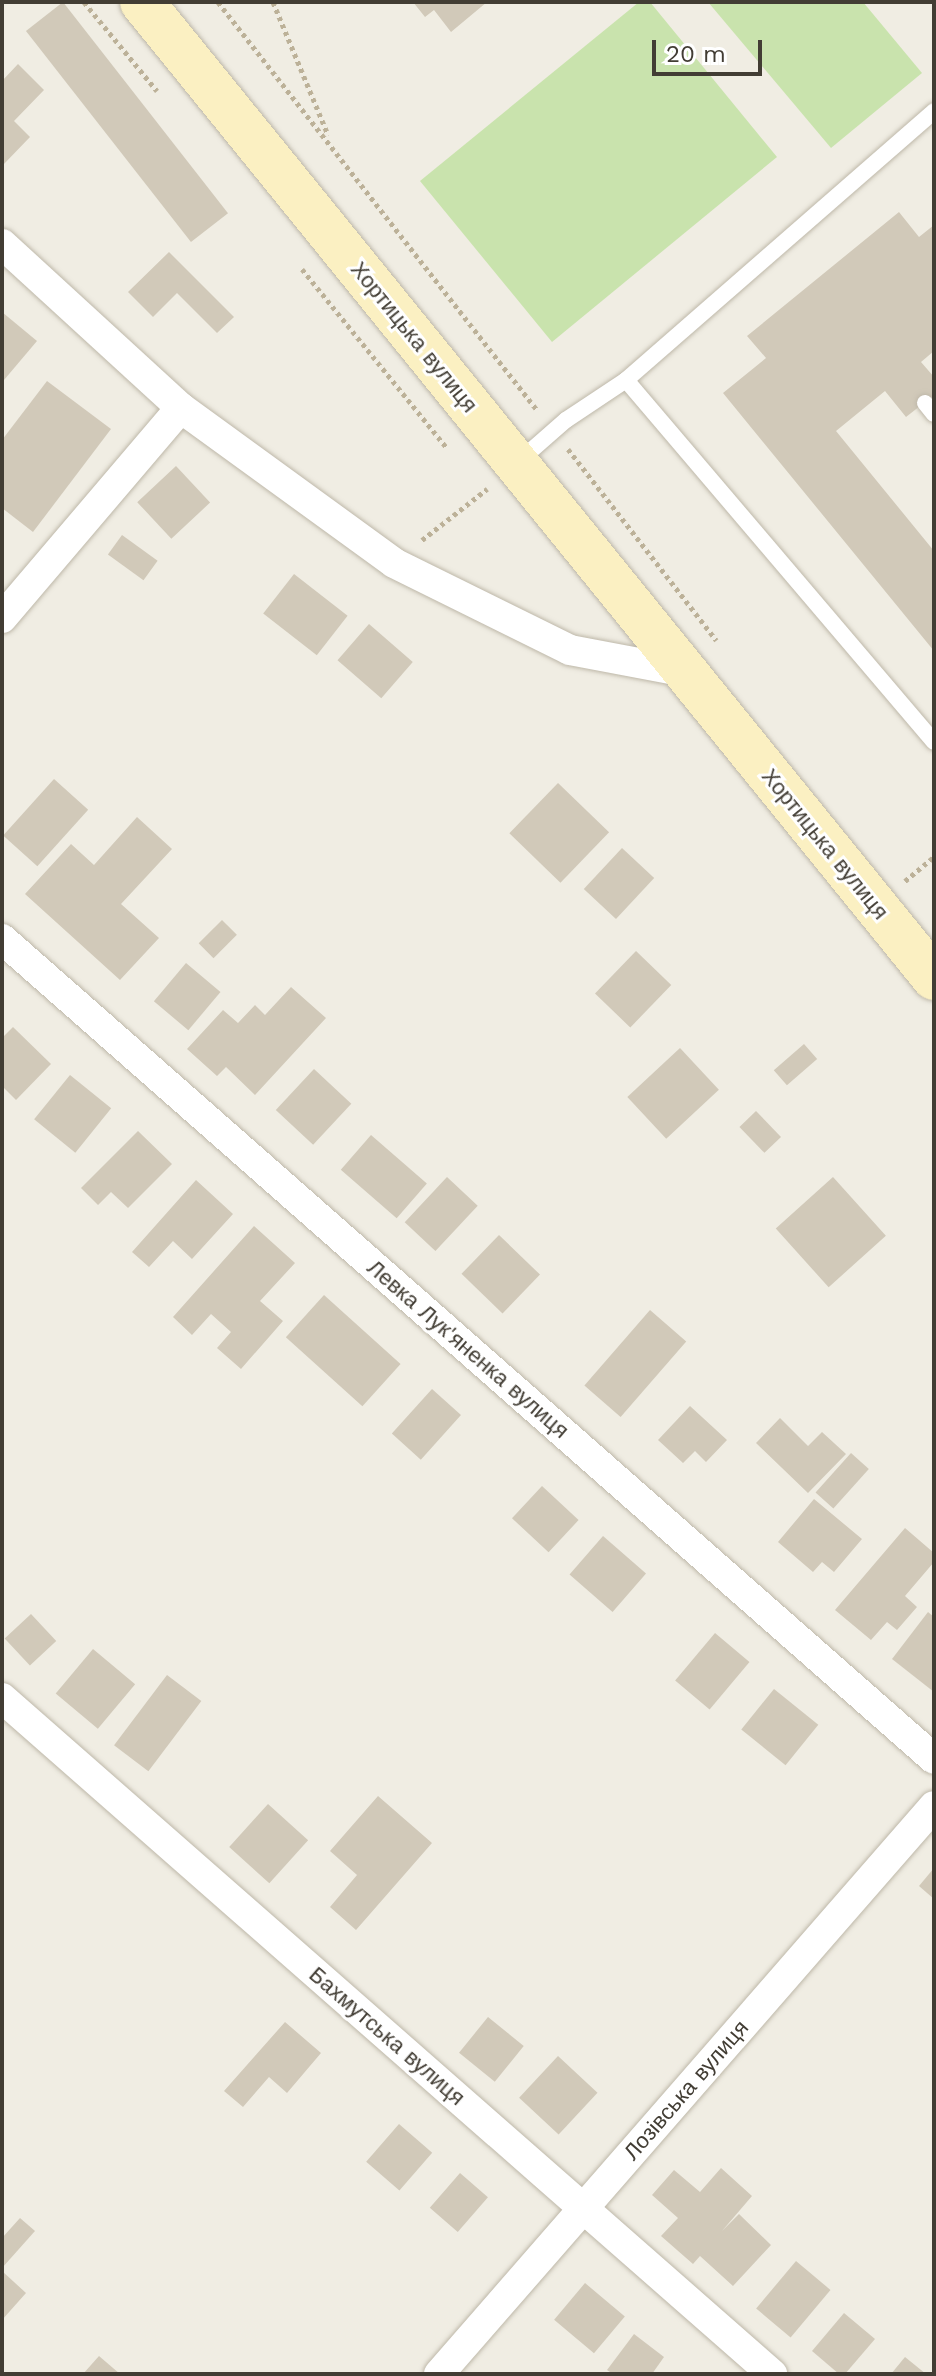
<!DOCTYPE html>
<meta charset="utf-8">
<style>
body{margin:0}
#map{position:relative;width:936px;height:2376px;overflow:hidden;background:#f0ede3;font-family:"Work Sans",sans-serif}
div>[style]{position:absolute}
.green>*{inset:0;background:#c9e3ad}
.building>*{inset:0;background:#d1c9b9;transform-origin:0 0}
.path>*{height:5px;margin-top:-2.5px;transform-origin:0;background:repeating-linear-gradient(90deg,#bcb198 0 4px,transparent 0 8px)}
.roads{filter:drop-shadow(0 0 2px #beb8a9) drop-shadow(0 0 2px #beb8a9)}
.lane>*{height:16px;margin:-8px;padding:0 8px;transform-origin:8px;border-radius:8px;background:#fff}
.street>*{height:30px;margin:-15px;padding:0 15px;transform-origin:15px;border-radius:15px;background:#fff}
.secondary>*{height:44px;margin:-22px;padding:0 22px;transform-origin:22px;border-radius:22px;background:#fbf0c2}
span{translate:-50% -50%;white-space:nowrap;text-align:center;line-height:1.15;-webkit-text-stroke:6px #fff;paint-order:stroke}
.street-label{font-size:22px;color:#423d34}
.frame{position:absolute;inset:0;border:4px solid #423d34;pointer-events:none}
.scale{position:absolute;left:652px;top:40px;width:110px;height:36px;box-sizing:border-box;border:4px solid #423d34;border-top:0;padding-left:10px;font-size:24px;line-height:28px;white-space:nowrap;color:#423d34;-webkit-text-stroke:6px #fff;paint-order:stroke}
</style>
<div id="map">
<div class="green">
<i style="clip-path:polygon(639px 2px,650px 2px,777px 157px,552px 342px,420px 181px)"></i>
<i style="clip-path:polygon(708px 2px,863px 2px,922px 73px,831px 148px)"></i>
</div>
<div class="building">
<i style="left:63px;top:2px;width:268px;height:47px;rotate:52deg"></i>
<i style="clip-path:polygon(413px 2px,487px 2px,451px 32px,434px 10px,425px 17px)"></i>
<i style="clip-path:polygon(18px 64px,44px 90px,14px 121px,30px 137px,3px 165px,2px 81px)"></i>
<i style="clip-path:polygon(899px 212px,919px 237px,934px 225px,934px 351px,921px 362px,934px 377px,934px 395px,906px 417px,885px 391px,836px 431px,934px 551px,934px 651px,723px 393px,766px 358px,747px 336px)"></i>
<i style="clip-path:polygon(169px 252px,234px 317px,217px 333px,177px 293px,153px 317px,128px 292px)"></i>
<i style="clip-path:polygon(2px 312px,37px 341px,4px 380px,2px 378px)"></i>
<i style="clip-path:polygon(47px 381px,111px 429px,33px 532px,2px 508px,2px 440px)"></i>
<i style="left:176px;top:466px;width:50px;height:53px;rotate:47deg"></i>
<i style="left:122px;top:535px;width:44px;height:24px;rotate:36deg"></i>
<i style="left:294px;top:574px;width:68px;height:50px;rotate:38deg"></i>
<i style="left:369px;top:624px;width:58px;height:48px;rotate:41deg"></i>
<i style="left:54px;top:779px;width:46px;height:76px;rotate:42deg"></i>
<i style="left:558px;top:783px;width:71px;height:70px;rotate:44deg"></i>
<i style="clip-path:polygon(137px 817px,172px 849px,121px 904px,159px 938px,120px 980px,25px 894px,71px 844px,94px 865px)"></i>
<i style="left:622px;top:848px;width:44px;height:56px;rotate:43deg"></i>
<i style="left:222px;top:920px;width:21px;height:33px;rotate:45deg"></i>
<i style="left:636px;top:951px;width:49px;height:59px;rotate:44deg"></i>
<i style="left:186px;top:963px;width:45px;height:50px;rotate:40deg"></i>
<i style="clip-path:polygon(291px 987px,326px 1018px,255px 1095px,226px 1067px,217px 1076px,187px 1049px,223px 1010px,238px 1023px,255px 1005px,265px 1015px)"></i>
<i style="clip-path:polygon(13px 1027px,51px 1064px,16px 1100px,2px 1086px,2px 1038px)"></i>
<i style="left:804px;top:1044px;width:20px;height:40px;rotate:49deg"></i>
<i style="left:680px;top:1048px;width:57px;height:72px;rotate:47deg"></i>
<i style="left:314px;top:1069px;width:51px;height:56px;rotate:43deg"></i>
<i style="left:70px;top:1075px;width:53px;height:57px;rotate:39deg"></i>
<i style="left:756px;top:1111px;width:36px;height:23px;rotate:46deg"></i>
<i style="clip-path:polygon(138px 1131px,172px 1164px,128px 1208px,111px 1192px,98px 1205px,81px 1188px)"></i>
<i style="left:371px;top:1135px;width:74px;height:46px;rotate:41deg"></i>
<i style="left:447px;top:1177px;width:42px;height:62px;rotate:43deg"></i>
<i style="left:833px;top:1177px;width:79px;height:77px;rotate:48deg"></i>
<i style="clip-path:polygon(196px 1180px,233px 1214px,192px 1259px,173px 1241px,149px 1267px,132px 1252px)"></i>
<i style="clip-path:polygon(254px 1226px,295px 1263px,260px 1301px,283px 1321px,241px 1369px,217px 1348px,231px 1332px,211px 1314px,192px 1335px,173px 1317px)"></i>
<i style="left:499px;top:1235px;width:57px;height:54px;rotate:44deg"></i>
<i style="left:324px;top:1295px;width:103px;height:57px;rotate:42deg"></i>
<i style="left:650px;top:1310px;width:48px;height:100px;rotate:41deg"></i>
<i style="left:432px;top:1389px;width:39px;height:60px;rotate:42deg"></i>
<i style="clip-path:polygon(690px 1406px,727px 1440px,706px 1462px,695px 1451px,683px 1463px,658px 1440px)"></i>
<i style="clip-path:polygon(780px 1418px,808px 1446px,822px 1432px,846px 1454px,808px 1493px,756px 1443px)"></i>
<i style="left:851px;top:1453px;width:24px;height:53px;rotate:42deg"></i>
<i style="left:542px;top:1486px;width:50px;height:44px;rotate:43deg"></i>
<i style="clip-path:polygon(814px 1499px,862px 1539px,834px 1572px,822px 1562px,813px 1572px,778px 1542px)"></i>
<i style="clip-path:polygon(905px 1528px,934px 1553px,934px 1562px,905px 1596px,917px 1607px,897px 1630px,887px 1622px,871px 1640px,835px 1610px)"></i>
<i style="left:603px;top:1536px;width:57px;height:51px;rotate:41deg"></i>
<i style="clip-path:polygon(928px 1612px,934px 1617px,934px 1692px,892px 1659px)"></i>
<i style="left:31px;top:1614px;width:37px;height:36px;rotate:47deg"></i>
<i style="left:715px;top:1633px;width:45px;height:62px;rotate:40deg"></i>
<i style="left:93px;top:1649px;width:55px;height:58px;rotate:40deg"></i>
<i style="left:167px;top:1675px;width:43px;height:88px;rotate:37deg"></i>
<i style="left:774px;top:1689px;width:57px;height:52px;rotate:39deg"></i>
<i style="clip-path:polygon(378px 1796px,432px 1843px,356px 1930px,330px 1907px,357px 1875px,330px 1851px)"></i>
<i style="left:268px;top:1804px;width:54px;height:58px;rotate:42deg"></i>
<i style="clip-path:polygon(934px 1868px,934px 1899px,919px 1886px)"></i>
<i style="left:488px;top:2017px;width:46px;height:46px;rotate:39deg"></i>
<i style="clip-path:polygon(285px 2022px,321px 2053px,287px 2093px,269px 2077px,243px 2107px,224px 2091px)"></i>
<i style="left:558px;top:2056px;width:54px;height:57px;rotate:43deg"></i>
<i style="left:399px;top:2124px;width:44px;height:50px;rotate:41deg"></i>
<i style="clip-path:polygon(721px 2168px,752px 2196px,722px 2231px,739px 2214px,771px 2245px,733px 2286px,700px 2256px,693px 2264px,661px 2236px,678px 2218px,652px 2195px,674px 2170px,700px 2192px)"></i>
<i style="left:460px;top:2173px;width:37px;height:46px;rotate:41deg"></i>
<i style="clip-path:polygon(20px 2218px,35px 2231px,2px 2268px,2px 2238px)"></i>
<i style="left:796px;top:2261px;width:45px;height:62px;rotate:40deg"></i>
<i style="clip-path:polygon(2px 2271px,26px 2293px,2px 2320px)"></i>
<i style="left:585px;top:2283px;width:52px;height:48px;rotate:40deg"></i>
<i style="clip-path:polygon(844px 2313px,875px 2339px,845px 2374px,839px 2374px,812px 2351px)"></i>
<i style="clip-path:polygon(634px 2334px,664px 2357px,652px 2374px,613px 2374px,607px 2370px)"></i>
<i style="clip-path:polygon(99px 2356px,120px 2374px,83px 2374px)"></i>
<i style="clip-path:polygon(905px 2357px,926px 2374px,891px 2374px)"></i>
</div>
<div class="path">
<i style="left:84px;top:2px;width:115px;rotate:50.6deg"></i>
<i style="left:218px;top:2px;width:518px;rotate:51.98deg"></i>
<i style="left:273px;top:2px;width:144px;rotate:67.5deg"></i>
<i style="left:302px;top:269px;width:230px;rotate:51deg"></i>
<i style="left:568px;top:449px;width:242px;rotate:52.2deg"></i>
<i style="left:422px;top:540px;width:83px;rotate:-38.1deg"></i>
<i style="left:905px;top:881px;width:38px;rotate:-40deg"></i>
</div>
<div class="roads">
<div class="lane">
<i style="left:626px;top:380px;width:475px;rotate:49.6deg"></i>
<i style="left:925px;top:403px;width:14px;rotate:51deg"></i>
<i style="left:518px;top:462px;width:64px;rotate:-41.2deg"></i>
<i style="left:566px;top:420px;width:72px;rotate:-33.7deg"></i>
<i style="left:626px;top:380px;width:409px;rotate:-41.1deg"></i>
</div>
<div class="street">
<i style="left:2px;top:244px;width:243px;rotate:42.5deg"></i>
<i style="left:181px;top:408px;width:263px;rotate:36deg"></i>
<i style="left:394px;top:563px;width:196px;rotate:26.3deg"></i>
<i style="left:570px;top:650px;width:118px;rotate:10.7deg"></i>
<i style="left:2px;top:618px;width:276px;rotate:-49.6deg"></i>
<i style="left:2px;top:939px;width:1241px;rotate:41.34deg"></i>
<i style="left:2px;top:1698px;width:1025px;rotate:41.28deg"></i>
<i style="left:439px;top:2374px;width:753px;rotate:-48.93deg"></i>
</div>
<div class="secondary">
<i style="left:142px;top:2px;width:1257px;rotate:50.94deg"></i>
</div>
</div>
<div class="street-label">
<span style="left:414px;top:337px;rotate:51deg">Хортицька вулиця</span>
<span style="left:825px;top:844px;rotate:51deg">Хортицька вулиця</span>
<span style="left:468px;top:1349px;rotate:41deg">Левка Лук'яненка вулиця</span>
<span style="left:387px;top:2036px;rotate:41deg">Бахмутська вулиця</span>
<span style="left:686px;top:2090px;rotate:-49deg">Лозівська вулиця</span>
</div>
<div class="frame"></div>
<div class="scale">20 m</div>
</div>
